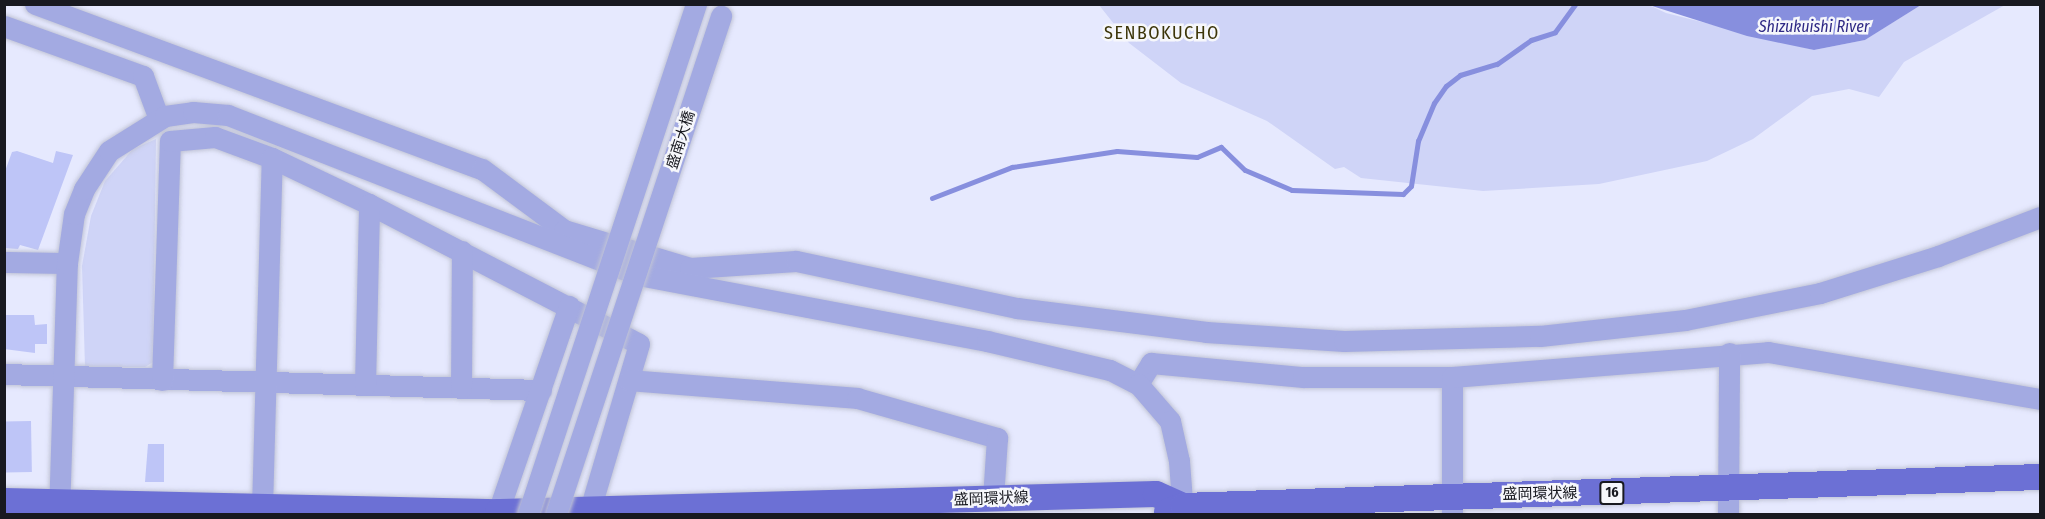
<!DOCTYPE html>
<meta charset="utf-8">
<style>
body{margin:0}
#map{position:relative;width:2045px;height:519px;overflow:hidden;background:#e6e9fe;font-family:"Fira Sans Condensed","Noto Sans JP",sans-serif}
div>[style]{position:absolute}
.green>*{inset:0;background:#cfd4f7}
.water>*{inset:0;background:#878fde}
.stream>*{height:5px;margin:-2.5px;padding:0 2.5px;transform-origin:2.5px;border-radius:2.5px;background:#878fde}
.building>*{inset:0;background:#bec5f7;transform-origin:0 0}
.roads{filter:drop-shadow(0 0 2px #c1c4d6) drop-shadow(0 0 2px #c1c4d6)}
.minor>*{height:21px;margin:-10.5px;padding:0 10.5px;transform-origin:10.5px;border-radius:10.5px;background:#a3aae2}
.major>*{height:26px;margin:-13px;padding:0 13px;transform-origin:13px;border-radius:13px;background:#6c70d5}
.bridges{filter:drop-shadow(0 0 2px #c1c4d6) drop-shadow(0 0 2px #c1c4d6)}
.minor-bridge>*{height:21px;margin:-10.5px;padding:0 10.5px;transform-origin:10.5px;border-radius:10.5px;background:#a3aae2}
span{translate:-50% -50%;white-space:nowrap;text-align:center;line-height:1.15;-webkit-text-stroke:5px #f6f7fb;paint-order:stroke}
.shield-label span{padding:2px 4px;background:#f6f7fb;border:2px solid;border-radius:4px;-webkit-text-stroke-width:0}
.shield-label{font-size:14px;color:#181920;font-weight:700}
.street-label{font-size:15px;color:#181920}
.water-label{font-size:16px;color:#2f2985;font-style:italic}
.quarter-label{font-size:18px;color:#3c3509;letter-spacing:1.5px}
.frame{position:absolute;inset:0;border:6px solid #181920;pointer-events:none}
</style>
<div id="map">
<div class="green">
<i style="clip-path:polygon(1099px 5px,1649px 5px,1666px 13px,1814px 50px,1865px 40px,1921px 5px,2005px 5px,1904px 62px,1879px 97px,1849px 89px,1812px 96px,1753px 139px,1707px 161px,1599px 184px,1483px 191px,1361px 178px,1344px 167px,1335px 169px,1267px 121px,1181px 83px,1129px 43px)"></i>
<i style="clip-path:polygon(156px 139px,153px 362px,145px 367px,85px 367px,82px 266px,91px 216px,105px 181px,133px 149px)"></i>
</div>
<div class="water">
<i style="clip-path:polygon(1649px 5px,1921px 5px,1865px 40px,1814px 50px,1747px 36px)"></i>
</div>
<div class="stream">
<i style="left:932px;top:198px;width:86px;rotate:-21.2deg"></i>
<i style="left:1012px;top:167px;width:106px;rotate:-8.7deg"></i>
<i style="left:1117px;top:151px;width:80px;rotate:4.3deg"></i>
<i style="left:1197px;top:157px;width:26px;rotate:-23deg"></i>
<i style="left:1221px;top:147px;width:33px;rotate:44deg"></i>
<i style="left:1245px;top:170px;width:51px;rotate:23.1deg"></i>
<i style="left:1292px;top:190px;width:111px;rotate:2.1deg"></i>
<i style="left:1403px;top:194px;width:11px;rotate:-45deg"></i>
<i style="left:1411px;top:186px;width:46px;rotate:-81.2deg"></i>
<i style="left:1418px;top:141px;width:41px;rotate:-67.2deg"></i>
<i style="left:1434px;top:103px;width:21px;rotate:-55deg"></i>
<i style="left:1446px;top:86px;width:18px;rotate:-38deg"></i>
<i style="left:1460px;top:75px;width:39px;rotate:-17deg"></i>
<i style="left:1497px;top:64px;width:42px;rotate:-35.2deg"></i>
<i style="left:1531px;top:40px;width:25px;rotate:-18deg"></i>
<i style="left:1555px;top:32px;width:34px;rotate:-54deg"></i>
</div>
<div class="building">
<i style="clip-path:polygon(17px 151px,53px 163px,56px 151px,73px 155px,38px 250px,20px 245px,18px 249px,4px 248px,4px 174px,12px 152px)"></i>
<i style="clip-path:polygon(4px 315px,34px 315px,35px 325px,47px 324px,47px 344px,35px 344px,35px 353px,4px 349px)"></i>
<i style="left:31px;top:421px;width:51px;height:27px;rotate:89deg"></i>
<i style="clip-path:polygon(148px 444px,164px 444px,164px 482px,145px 482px)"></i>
</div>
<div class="roads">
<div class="minor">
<i style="left:35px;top:4px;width:476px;rotate:20.3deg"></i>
<i style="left:482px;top:169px;width:102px;rotate:36.6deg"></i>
<i style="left:564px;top:230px;width:132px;rotate:16.8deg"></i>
<i style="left:690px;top:268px;width:106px;rotate:-3.8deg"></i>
<i style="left:796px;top:261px;width:226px;rotate:12deg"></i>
<i style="left:1017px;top:308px;width:191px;rotate:7.2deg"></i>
<i style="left:1206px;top:332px;width:138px;rotate:3.7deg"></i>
<i style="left:1344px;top:341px;width:196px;rotate:-1.5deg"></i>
<i style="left:1540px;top:336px;width:146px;rotate:-6.3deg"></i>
<i style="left:1685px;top:320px;width:138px;rotate:-11.3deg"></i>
<i style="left:1820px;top:293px;width:124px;rotate:-17.4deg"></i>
<i style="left:1938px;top:256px;width:109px;rotate:-20.9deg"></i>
<i style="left:4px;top:26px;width:148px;rotate:19.8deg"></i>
<i style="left:143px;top:76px;width:46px;rotate:69.6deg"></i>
<i style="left:4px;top:262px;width:63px;rotate:0.9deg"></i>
<i style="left:4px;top:374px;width:537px;rotate:1.71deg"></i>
<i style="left:1452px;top:377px;width:137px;rotate:90deg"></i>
<i style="left:162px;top:380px;width:239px;rotate:-88.1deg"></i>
<i style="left:170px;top:141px;width:45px;rotate:-5.1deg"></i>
<i style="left:215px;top:137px;width:61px;rotate:20.2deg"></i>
<i style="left:272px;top:158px;width:107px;rotate:25.4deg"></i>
<i style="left:369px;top:204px;width:304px;rotate:27.4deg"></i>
<i style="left:639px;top:344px;width:172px;rotate:106.5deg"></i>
<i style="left:629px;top:380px;width:229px;rotate:4.5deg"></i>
<i style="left:857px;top:398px;width:146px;rotate:15.9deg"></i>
<i style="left:997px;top:438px;width:61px;rotate:93.8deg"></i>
<i style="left:1138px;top:384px;width:25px;rotate:-58deg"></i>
<i style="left:1151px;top:363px;width:153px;rotate:5.3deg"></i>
<i style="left:1303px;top:377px;width:149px"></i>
<i style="left:1452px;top:377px;width:317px;rotate:-4.5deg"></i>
<i style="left:1768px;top:352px;width:276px;rotate:9.8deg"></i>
<i style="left:365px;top:385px;width:181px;rotate:-88.7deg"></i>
<i style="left:461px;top:388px;width:137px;rotate:-89.6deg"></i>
<i style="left:262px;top:508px;width:350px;rotate:-88.4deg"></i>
<i style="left:498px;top:512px;width:218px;rotate:-71deg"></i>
<i style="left:59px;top:514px;width:251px;rotate:-88.2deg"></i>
<i style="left:67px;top:263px;width:49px;rotate:-81.9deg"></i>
<i style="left:74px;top:214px;width:27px;rotate:-68deg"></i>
<i style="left:84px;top:189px;width:45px;rotate:-56.7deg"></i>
<i style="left:109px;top:151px;width:66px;rotate:-32deg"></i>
<i style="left:165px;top:116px;width:28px;rotate:-8deg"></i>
<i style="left:193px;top:112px;width:35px;rotate:5deg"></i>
<i style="left:228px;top:115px;width:440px;rotate:21.3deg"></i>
<i style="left:638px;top:275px;width:355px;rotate:10.7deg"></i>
<i style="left:987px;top:341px;width:126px;rotate:13.3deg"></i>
<i style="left:1110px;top:370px;width:31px;rotate:27deg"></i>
<i style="left:1138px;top:384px;width:49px;rotate:49.1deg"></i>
<i style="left:1170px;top:421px;width:41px;rotate:77.3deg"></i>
<i style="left:1179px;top:461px;width:53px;rotate:85.7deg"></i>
<i style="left:1728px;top:514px;width:161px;rotate:-89.6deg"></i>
</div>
<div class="major">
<i style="left:4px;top:501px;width:494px;rotate:1.3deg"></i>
<i style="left:498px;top:512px;width:658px;rotate:-1.57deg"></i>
<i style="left:1156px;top:494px;width:30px;rotate:24deg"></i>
<i style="left:1167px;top:512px;width:17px;rotate:-21deg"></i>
<i style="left:1183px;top:506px;width:857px;rotate:-1.94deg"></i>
</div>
</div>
<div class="bridges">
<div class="minor-bridge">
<i style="left:528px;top:514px;width:537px;rotate:-71.77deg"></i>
<i style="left:556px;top:514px;width:525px;rotate:-71.67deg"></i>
</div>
</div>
<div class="shield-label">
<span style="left:1612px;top:493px">16</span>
</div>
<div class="street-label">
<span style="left:681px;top:140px;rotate:-72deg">盛南大橋</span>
<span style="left:1540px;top:494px;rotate:-1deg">盛岡環状線</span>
<span style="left:991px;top:499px;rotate:-2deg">盛岡環状線</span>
</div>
<div class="water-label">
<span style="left:1814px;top:27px">Shizukuishi River</span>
</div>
<div class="quarter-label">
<span style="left:1162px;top:33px">SENBOKUCHO</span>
</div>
<div class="frame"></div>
</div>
